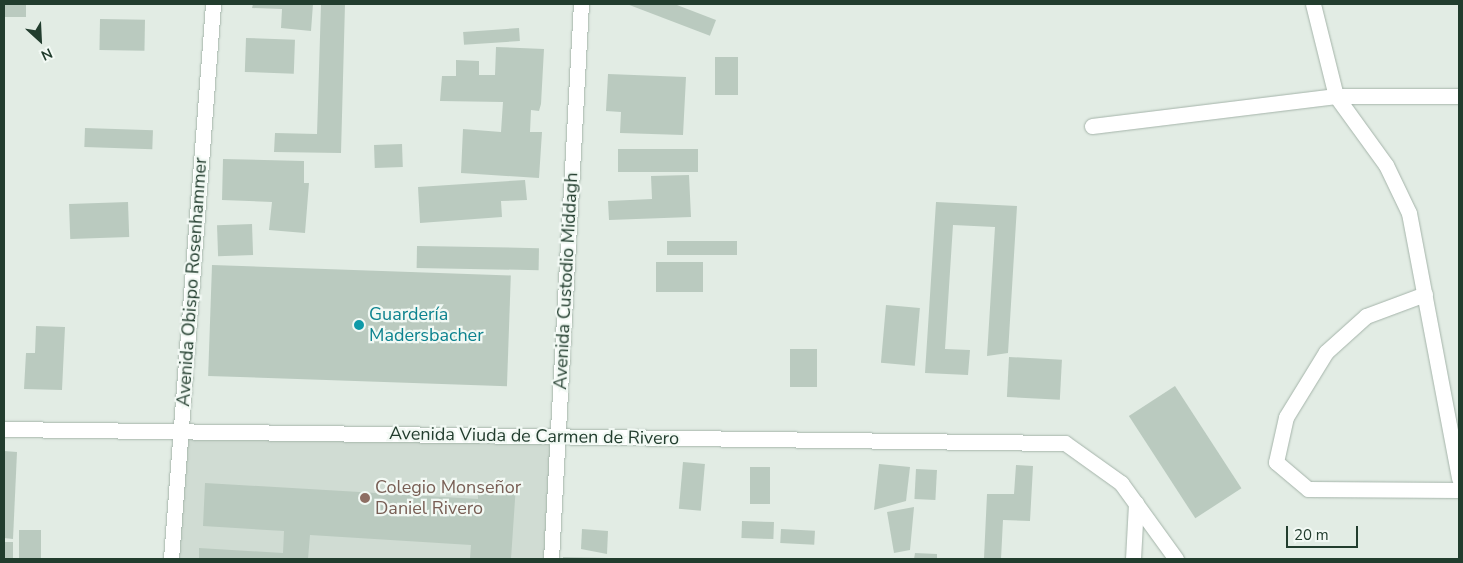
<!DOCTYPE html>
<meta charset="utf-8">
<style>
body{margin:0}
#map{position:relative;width:1463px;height:563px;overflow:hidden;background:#e2ece4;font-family:"Nunito Sans",sans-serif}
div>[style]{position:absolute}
.built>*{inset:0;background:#d0dcd3;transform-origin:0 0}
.building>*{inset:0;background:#bacabf;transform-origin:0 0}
.roads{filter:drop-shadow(0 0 1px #a5b4aa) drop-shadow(0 0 1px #a5b4aa)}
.minor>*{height:15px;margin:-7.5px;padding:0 7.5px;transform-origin:7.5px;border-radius:7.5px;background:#fff}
.dots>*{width:14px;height:14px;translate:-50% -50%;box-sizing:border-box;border:2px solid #f2f9f4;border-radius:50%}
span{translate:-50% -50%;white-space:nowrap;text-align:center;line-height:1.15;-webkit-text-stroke:4.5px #f2f9f4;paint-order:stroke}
.street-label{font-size:18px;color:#223d2e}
.culture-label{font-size:18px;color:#0d838f}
.left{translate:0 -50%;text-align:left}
.education-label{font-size:18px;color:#785e54}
.frame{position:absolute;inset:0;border:5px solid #223d2e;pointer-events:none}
.north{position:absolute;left:15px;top:15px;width:50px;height:50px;-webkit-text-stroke:4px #f2f9f4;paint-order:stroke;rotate:155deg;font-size:14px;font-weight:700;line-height:20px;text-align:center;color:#223d2e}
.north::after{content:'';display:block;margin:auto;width:18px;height:22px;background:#223d2e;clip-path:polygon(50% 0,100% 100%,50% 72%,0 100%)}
.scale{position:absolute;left:1286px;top:526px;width:72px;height:22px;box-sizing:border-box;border:2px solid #223d2e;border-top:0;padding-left:6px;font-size:15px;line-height:18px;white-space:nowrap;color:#223d2e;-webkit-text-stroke:4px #f2f9f4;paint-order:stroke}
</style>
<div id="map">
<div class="built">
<i style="left:181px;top:431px;width:377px;height:128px;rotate:1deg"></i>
</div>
<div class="building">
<i style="left:4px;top:4px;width:22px;height:13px"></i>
<i style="clip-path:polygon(253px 4px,313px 4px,311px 31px,281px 28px,282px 9px,252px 8px)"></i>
<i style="clip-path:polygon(321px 4px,345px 4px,341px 153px,274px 152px,275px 133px,317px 134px)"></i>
<i style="left:100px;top:19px;width:45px;height:31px;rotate:1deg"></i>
<i style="left:716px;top:20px;width:17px;height:94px;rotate:111deg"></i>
<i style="left:519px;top:28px;width:13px;height:56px;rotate:86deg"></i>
<i style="left:246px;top:38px;width:49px;height:34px;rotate:2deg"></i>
<i style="clip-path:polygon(496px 47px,544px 49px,541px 104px,539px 111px,531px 110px,530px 132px,542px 132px,539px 178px,461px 173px,463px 129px,501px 132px,503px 102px,440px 101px,442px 76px,456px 76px,456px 60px,479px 61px,479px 75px,495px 75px)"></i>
<i style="left:715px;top:57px;width:23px;height:38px"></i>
<i style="clip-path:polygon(608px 74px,686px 77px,683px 135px,620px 133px,621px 112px,606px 111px)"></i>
<i style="left:85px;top:128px;width:68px;height:19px;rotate:2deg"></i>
<i style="left:402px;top:144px;width:23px;height:28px;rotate:88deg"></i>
<i style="left:698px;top:149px;width:23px;height:80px;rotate:90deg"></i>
<i style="clip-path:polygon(223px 159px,304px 161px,304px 183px,309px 183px,305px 233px,269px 230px,272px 202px,222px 200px)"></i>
<i style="clip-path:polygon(689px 175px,691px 217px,609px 220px,608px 201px,652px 199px,651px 176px)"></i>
<i style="clip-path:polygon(525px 180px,527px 200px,501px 201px,502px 217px,420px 223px,418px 187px)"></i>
<i style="left:128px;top:202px;width:35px;height:59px;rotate:88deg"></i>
<i style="clip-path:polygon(936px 202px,1017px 206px,1008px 353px,987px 356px,995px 227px,953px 225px,945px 349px,970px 350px,968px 375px,925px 373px)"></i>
<i style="left:252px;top:224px;width:31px;height:35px;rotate:88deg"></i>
<i style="left:667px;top:241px;width:70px;height:14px"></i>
<i style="left:417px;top:246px;width:122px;height:22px;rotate:1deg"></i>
<i style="left:656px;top:262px;width:47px;height:30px"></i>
<i style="left:212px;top:265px;width:299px;height:111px;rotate:2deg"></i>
<i style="left:886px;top:305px;width:34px;height:58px;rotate:5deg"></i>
<i style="clip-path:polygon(36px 326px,65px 327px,62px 390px,24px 389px,26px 353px,35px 353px)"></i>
<i style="left:790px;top:349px;width:27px;height:38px"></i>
<i style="left:1009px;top:357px;width:53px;height:40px;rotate:3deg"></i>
<i style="left:1175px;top:386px;width:122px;height:55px;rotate:57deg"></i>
<i style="clip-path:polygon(4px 451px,17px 452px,13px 539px,4px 538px)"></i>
<i style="left:683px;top:462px;width:22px;height:47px;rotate:5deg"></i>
<i style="clip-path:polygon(879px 464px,910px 467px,906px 501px,874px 510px)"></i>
<i style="clip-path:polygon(1016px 465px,1033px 466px,1030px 521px,1003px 520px,1001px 559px,984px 558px,987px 494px,1014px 494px)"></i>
<i style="left:750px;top:467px;width:20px;height:37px"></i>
<i style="left:916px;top:469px;width:21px;height:30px;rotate:3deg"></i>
<i style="clip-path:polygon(478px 482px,516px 485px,511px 559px,470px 559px,471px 545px,310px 535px,308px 559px,199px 559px,199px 548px,283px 553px,284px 531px,203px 526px,205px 483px,478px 499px)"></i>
<i style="clip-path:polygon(914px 507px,910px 550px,894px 553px,887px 512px)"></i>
<i style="left:742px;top:521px;width:32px;height:17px;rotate:2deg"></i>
<i style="clip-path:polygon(582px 529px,608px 531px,607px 554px,581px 549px)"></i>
<i style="left:781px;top:529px;width:34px;height:14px;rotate:3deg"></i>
<i style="left:19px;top:530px;width:22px;height:29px"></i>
<i style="left:4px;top:542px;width:9px;height:17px"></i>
<i style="clip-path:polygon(915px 553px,937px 554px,937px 559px,914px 559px)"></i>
<i style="clip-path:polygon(563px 557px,609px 558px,609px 559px,563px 559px)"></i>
</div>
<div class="roads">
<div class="minor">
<i style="left:1313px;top:4px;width:95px;rotate:76deg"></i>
<i style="left:1336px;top:96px;width:85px;rotate:54.1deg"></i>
<i style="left:1386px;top:165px;width:53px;rotate:64.4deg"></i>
<i style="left:1409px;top:213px;width:270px;rotate:79.3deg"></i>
<i style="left:1092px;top:126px;width:246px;rotate:-7deg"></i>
<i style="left:1336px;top:96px;width:123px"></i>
<i style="left:1425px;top:294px;width:63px;rotate:159.6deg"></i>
<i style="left:1366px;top:316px;width:54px;rotate:138deg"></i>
<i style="left:1326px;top:352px;width:76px;rotate:121.6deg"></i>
<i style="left:1286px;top:417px;width:46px;rotate:102.5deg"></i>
<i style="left:1276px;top:462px;width:42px;rotate:40.2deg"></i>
<i style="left:1308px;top:489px;width:151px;rotate:0.4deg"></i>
<i style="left:4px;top:429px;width:1061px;rotate:0.76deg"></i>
<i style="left:1065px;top:443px;width:69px;rotate:35.5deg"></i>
<i style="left:1121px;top:483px;width:94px;rotate:54.1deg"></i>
<i style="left:171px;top:559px;width:557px;rotate:-85.67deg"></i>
<i style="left:551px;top:559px;width:556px;rotate:-86.91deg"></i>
<i style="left:1133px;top:559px;width:56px;rotate:-86.9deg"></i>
</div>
</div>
<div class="dots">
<i style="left:359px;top:325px;background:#0f9aa8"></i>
<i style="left:365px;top:498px;background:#8d6e63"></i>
</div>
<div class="street-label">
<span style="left:566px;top:281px;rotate:-87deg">Avenida Custodio Middagh</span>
<span style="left:192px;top:282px;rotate:-86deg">Avenida Obispo Rosenhammer</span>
<span style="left:534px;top:436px;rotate:1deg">Avenida Viuda de Carmen de Rivero</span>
</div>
<div class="culture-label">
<span class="left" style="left:369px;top:325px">Guardería<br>Madersbacher</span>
</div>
<div class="education-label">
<span class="left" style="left:375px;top:498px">Colegio Monseñor<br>Daniel Rivero</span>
</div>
<div class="frame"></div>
<div class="north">N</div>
<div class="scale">20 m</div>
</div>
